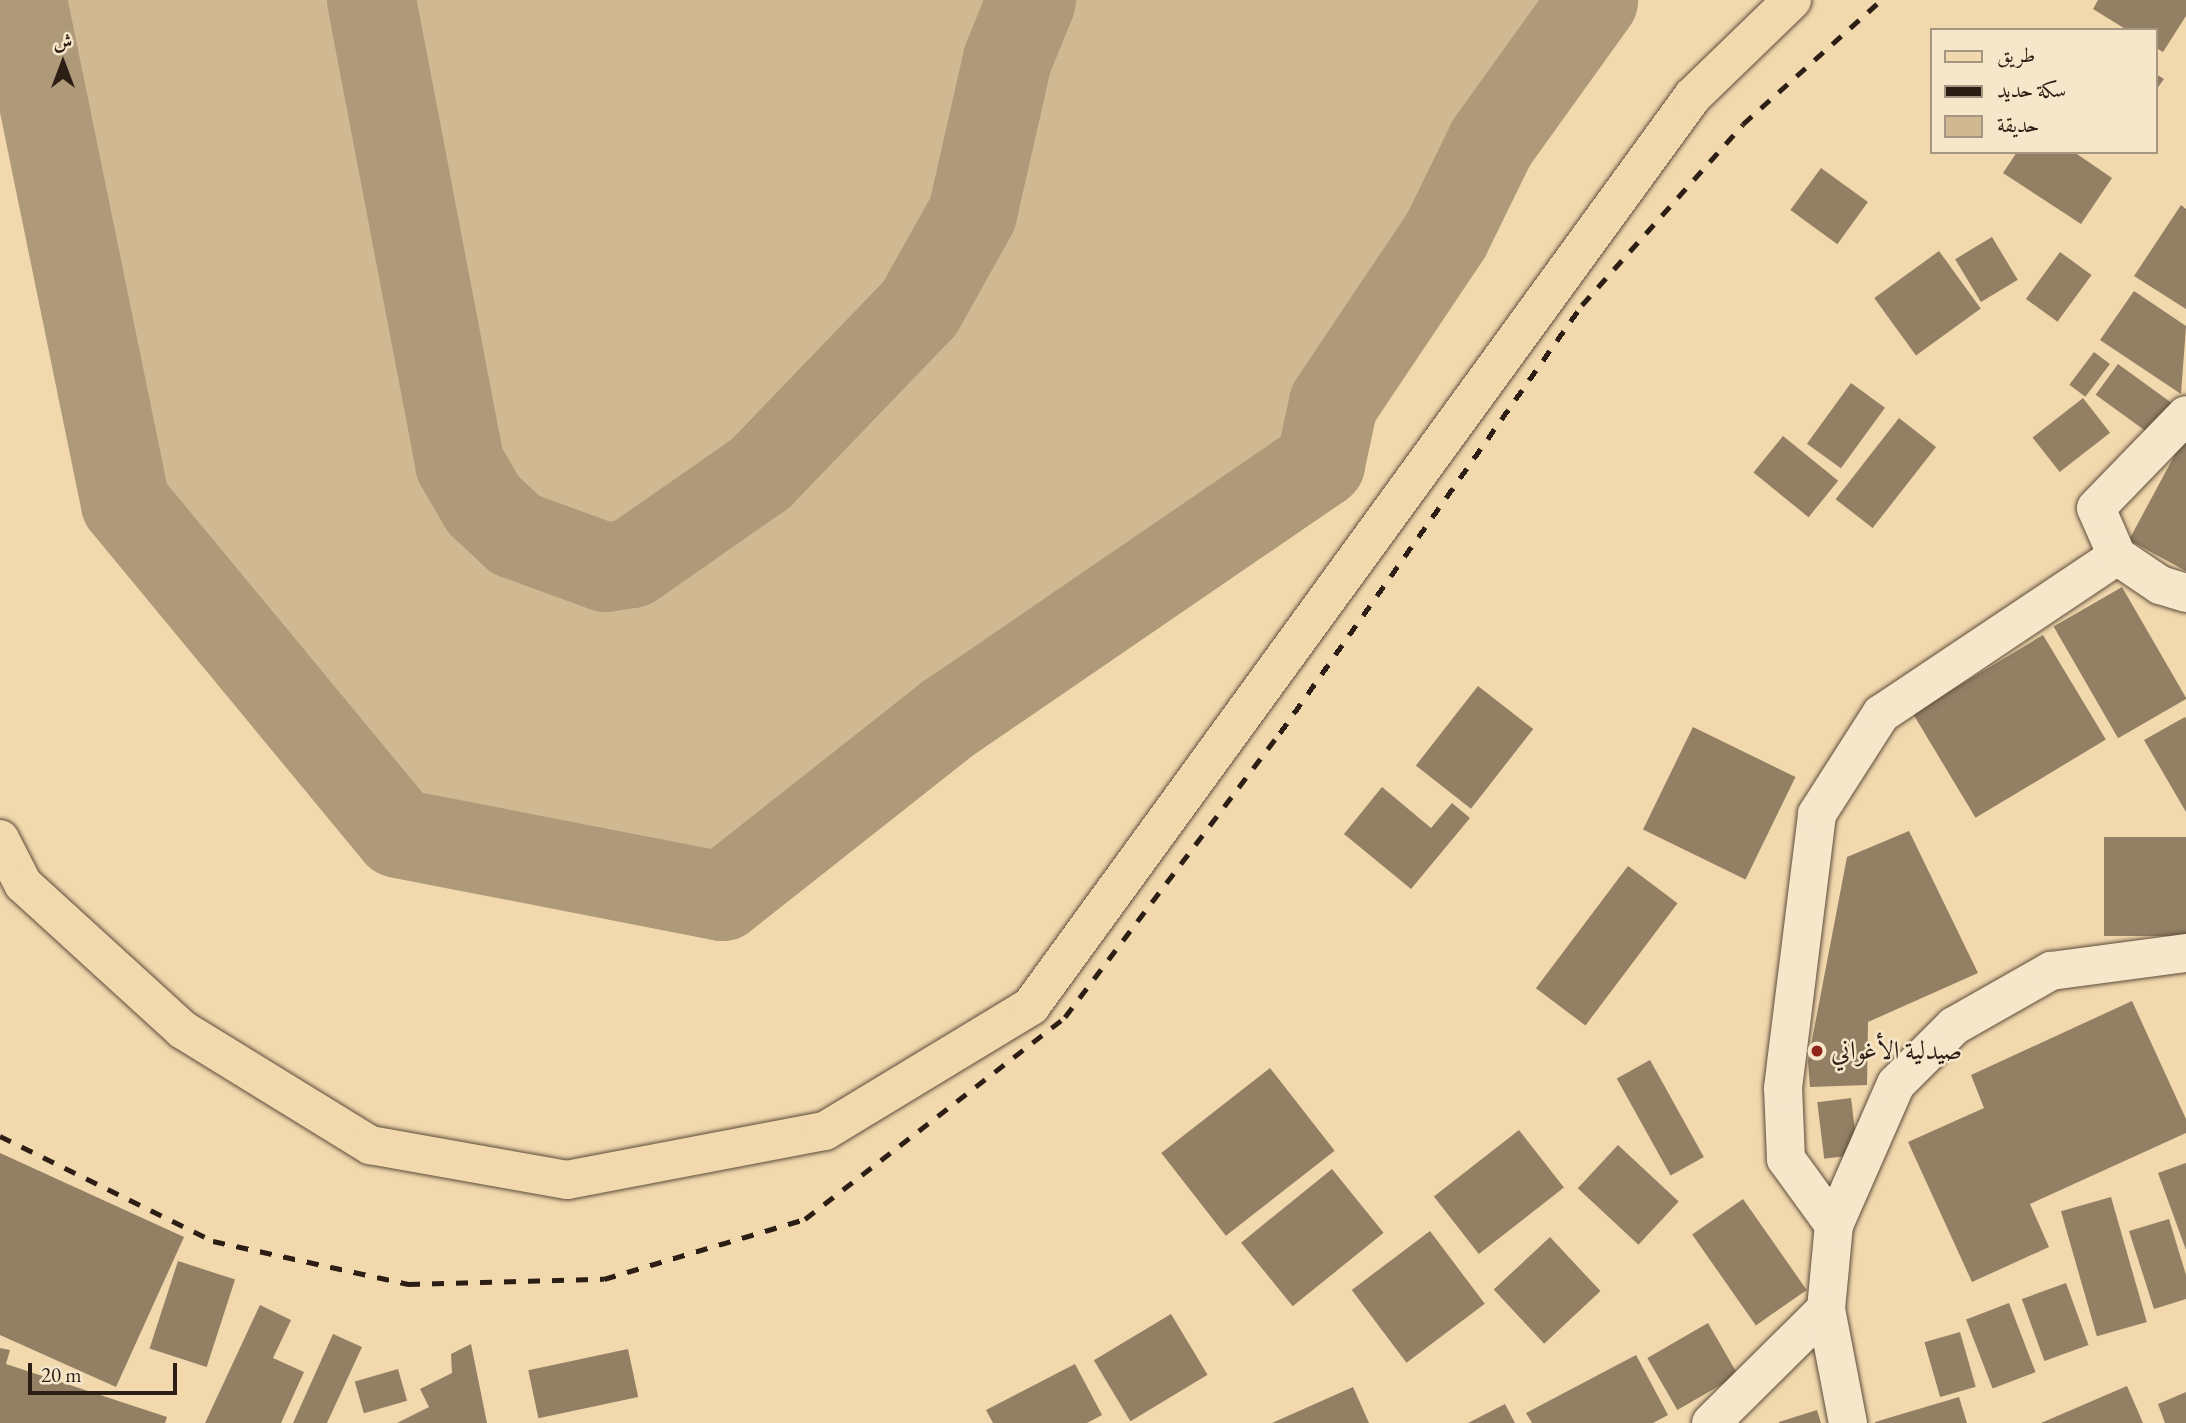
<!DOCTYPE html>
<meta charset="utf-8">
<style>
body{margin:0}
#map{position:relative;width:2186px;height:1423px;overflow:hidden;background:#f1d8ad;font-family:"EB Garamond",Amiri,serif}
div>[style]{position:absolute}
.green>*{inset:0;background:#d0b893}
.river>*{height:89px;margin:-44.5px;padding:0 44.5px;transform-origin:44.5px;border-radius:44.5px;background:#ae9979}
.building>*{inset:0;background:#927f64;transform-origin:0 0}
.roads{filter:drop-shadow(0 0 2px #5d4c3b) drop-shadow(0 0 2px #5d4c3b)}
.minor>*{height:38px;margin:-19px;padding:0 19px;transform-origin:19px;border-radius:19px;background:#f6e6ca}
.primary>*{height:38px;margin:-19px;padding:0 19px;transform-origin:19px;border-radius:19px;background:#f1d8ad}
.rail>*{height:5px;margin-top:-2.5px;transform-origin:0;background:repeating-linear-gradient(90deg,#2c1e15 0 12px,transparent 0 24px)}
.dots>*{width:19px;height:19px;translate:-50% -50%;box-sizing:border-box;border:4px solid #f6e6ca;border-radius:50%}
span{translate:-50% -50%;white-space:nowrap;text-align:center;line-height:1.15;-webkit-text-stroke:5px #f6e6ca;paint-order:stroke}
.poi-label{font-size:26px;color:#2c1e15}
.left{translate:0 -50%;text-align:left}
.legend{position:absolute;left:1930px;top:28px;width:228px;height:126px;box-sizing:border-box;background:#f6e6ca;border:2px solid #a59682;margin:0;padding:9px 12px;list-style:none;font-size:21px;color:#2c1e15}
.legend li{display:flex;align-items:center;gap:14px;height:35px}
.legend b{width:35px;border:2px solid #a59682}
.north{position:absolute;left:28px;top:28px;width:70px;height:70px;-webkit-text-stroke:5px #f6e6ca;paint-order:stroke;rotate:0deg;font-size:19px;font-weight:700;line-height:28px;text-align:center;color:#2c1e15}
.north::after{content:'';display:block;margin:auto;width:24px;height:32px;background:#2c1e15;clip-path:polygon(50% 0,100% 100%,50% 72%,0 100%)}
.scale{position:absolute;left:28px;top:1363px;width:149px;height:32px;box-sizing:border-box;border:4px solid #2c1e15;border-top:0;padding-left:9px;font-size:21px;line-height:24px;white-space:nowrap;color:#2c1e15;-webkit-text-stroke:5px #f6e6ca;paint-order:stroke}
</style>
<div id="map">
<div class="green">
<i style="clip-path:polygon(18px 0,1038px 0,1007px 59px,991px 134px,1047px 0,1600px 0,1446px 234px,1320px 463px,722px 896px,398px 833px,125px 503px)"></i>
</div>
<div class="river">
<i style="left:22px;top:0;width:513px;rotate:78.43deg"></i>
<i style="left:125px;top:503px;width:428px;rotate:50.4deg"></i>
<i style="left:398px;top:833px;width:330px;rotate:11deg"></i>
<i style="left:722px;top:896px;width:289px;rotate:-38.3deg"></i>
<i style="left:949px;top:717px;width:450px;rotate:-34.4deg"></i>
<i style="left:1320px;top:463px;width:61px;rotate:-77.8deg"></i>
<i style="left:1333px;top:403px;width:203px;rotate:-56.2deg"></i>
<i style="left:1446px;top:234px;width:102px;rotate:-63.9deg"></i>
<i style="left:1491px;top:142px;width:175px;rotate:-54.3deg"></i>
<i style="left:371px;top:0;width:471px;rotate:79.2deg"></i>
<i style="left:459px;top:463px;width:48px;rotate:59.7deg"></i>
<i style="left:483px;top:504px;width:44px;rotate:43.2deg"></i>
<i style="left:515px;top:534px;width:96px;rotate:20.1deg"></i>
<i style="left:605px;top:567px;width:26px;rotate:-9deg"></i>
<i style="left:631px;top:563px;width:157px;rotate:-34.9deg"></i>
<i style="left:760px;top:473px;width:229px;rotate:-46.1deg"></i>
<i style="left:919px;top:308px;width:109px;rotate:-60.8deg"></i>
<i style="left:972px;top:213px;width:158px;rotate:-77.2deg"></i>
<i style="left:1007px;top:59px;width:64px;rotate:-67.9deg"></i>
</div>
<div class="building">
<i style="clip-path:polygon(2098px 0,2186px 0,2186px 16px,2163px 52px,2156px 48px,2156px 30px,2127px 30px,2093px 9px)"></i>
<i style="clip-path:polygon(2156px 74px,2164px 79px,2156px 90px)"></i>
<i style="clip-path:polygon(2017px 152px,2074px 152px,2112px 178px,2081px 224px,2003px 173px)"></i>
<i style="left:1821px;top:168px;width:58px;height:52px;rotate:36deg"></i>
<i style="clip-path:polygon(2181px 205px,2186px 209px,2186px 309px,2134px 276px)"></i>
<i style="left:1992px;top:237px;width:50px;height:43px;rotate:59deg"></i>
<i style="left:1939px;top:251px;width:71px;height:80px;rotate:54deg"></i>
<i style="left:2060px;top:252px;width:39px;height:58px;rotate:36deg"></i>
<i style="clip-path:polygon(2134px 291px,2186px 326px,2181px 394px,2100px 340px)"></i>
<i style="left:2094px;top:352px;width:20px;height:41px;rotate:37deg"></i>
<i style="left:2118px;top:364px;width:66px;height:38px;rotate:36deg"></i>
<i style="left:1851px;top:383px;width:42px;height:75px;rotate:36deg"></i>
<i style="left:2083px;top:398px;width:44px;height:64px;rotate:52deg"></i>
<i style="left:1899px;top:418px;width:47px;height:103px;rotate:38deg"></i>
<i style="clip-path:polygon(2186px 434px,2186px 571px,2129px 540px)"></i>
<i style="left:1783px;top:436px;width:71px;height:47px;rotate:39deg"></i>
<i style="left:2122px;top:587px;width:129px;height:79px;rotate:60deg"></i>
<i style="left:2043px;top:635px;width:122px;height:152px;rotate:59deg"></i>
<i style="left:1478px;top:686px;width:70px;height:101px;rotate:38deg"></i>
<i style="clip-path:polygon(2185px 717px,2186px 719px,2186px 812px,2144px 740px)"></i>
<i style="left:1693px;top:727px;width:114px;height:114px;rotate:26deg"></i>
<i style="clip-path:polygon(1382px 787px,1431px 828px,1452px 803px,1470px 818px,1411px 889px,1344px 834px)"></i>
<i style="clip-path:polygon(1909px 831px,1978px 973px,1868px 1022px,1867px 1085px,1810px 1087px,1808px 1061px,1847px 857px)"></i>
<i style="left:2186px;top:837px;width:99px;height:82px;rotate:90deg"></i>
<i style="left:1628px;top:866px;width:62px;height:153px;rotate:37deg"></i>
<i style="clip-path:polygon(2132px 1001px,2186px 1119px,2186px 1133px,2030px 1204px,2049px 1247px,1972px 1282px,1908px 1142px,1984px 1108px,1971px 1075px)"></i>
<i style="left:1650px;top:1060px;width:111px;height:38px;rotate:61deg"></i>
<i style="left:1270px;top:1068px;width:105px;height:138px;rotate:52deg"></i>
<i style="left:1851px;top:1098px;width:57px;height:34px;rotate:83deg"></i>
<i style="left:1519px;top:1130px;width:73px;height:108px;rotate:52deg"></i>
<i style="left:1618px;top:1145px;width:83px;height:59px;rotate:43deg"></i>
<i style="clip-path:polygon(0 1153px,184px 1237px,116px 1387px,0 1335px)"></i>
<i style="clip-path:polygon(2186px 1163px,2186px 1250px,2158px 1173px)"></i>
<i style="left:1332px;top:1169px;width:82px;height:117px;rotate:51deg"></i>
<i style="left:2111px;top:1197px;width:130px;height:52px;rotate:74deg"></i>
<i style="left:1743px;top:1199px;width:111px;height:62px;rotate:55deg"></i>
<i style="clip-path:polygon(2169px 1219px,2186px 1275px,2186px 1299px,2154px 1309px,2129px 1231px)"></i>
<i style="left:1430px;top:1231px;width:91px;height:98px;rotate:53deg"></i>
<i style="left:1550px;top:1237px;width:74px;height:77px;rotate:47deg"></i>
<i style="left:178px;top:1261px;width:60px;height:92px;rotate:18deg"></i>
<i style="left:2066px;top:1283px;width:66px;height:47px;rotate:70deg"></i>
<i style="left:2009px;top:1303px;width:74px;height:46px;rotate:69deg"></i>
<i style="clip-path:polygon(260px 1305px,291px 1320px,273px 1358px,304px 1372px,281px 1423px,205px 1423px)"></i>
<i style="left:1171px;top:1314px;width:71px;height:90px;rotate:59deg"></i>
<i style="left:1708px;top:1323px;width:60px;height:70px;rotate:60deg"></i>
<i style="left:1960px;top:1332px;width:57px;height:37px;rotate:74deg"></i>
<i style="clip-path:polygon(333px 1334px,362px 1347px,327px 1423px,293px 1423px)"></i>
<i style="clip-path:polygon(471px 1344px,487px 1423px,397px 1423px,429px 1407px,420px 1389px,452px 1373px,451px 1354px)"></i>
<i style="clip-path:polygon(0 1348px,10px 1350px,6px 1364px,167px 1417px,165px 1423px,0 1423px)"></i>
<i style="left:628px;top:1349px;width:49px;height:102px;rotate:78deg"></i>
<i style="clip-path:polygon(1636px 1355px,1668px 1415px,1653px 1423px,1532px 1423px,1526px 1413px)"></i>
<i style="clip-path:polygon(1075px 1364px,1102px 1415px,1087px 1423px,993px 1423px,986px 1410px)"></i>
<i style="left:398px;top:1369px;width:33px;height:45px;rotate:74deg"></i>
<i style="clip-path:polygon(2127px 1386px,2143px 1423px,2041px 1423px)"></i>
<i style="clip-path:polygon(1353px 1387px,1369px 1423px,1272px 1423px)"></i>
<i style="clip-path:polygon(2186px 1392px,2186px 1423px,2165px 1423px,2158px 1404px)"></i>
<i style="clip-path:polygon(1959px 1397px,1967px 1423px,1875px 1423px,1875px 1422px)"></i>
<i style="clip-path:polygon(1505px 1404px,1515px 1423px,1468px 1423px)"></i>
<i style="clip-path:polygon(1817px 1410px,1821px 1423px,1779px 1423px,1779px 1422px)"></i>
</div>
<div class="roads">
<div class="minor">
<i style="left:2117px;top:556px;width:52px;rotate:-113.6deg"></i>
<i style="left:2096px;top:508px;width:129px;rotate:-45.9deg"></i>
<i style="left:1834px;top:1225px;width:154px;rotate:-66.3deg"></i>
<i style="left:1896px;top:1084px;width:82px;rotate:-45deg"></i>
<i style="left:1954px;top:1026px;width:112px;rotate:-29.6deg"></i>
<i style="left:2051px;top:971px;width:136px;rotate:-7.6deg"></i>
<i style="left:1826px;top:1309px;width:84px;rotate:-84.6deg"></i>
<i style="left:1834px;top:1225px;width:82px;rotate:-126deg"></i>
<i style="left:1786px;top:1159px;width:71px;rotate:-92.4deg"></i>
<i style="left:1783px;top:1088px;width:276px;rotate:-82.9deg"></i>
<i style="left:1817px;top:814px;width:119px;rotate:-57.4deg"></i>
<i style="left:1881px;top:714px;width:284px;rotate:-33.8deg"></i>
<i style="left:2117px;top:556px;width:52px;rotate:34deg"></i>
<i style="left:2160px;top:585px;width:27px;rotate:17deg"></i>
<i style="left:1711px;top:1423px;width:162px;rotate:-44.7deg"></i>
<i style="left:1826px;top:1309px;width:116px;rotate:79.1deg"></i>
</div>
<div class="primary">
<i style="left:0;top:839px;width:51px;rotate:62.9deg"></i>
<i style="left:23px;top:884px;width:217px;rotate:42.4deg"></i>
<i style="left:183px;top:1030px;width:220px;rotate:31.6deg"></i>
<i style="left:370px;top:1145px;width:200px;rotate:10.1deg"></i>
<i style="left:567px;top:1180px;width:263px;rotate:-10.8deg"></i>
<i style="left:825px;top:1131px;width:241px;rotate:-31.2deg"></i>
<i style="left:1031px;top:1006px;width:1125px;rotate:-53.97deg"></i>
<i style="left:1693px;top:96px;width:138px;rotate:-44.1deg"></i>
</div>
</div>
<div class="rail">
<i style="left:0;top:1136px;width:237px;rotate:26.2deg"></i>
<i style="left:213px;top:1241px;width:200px;rotate:12.4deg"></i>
<i style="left:408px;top:1284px;width:196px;rotate:-1.5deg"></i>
<i style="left:604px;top:1279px;width:210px;rotate:-16.6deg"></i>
<i style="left:805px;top:1219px;width:329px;rotate:-37.8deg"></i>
<i style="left:1065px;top:1017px;width:356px;rotate:-52.9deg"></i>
<i style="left:1280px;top:733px;width:524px;rotate:-54.79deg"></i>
<i style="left:1582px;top:305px;width:242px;rotate:-48.3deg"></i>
<i style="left:1743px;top:124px;width:186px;rotate:-41.9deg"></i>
</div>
<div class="dots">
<i style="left:1817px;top:1051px;background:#8f2418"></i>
</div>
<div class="poi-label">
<span class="left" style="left:1831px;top:1051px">صيدلية الأغواني</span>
</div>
<ul class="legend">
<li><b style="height:9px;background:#f1d8ad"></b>طريق</li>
<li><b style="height:9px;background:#2c1e15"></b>سكة حديد</li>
<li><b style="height:19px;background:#d0b893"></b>حديقة</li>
</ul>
<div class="north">ش</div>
<div class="scale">20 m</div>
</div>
